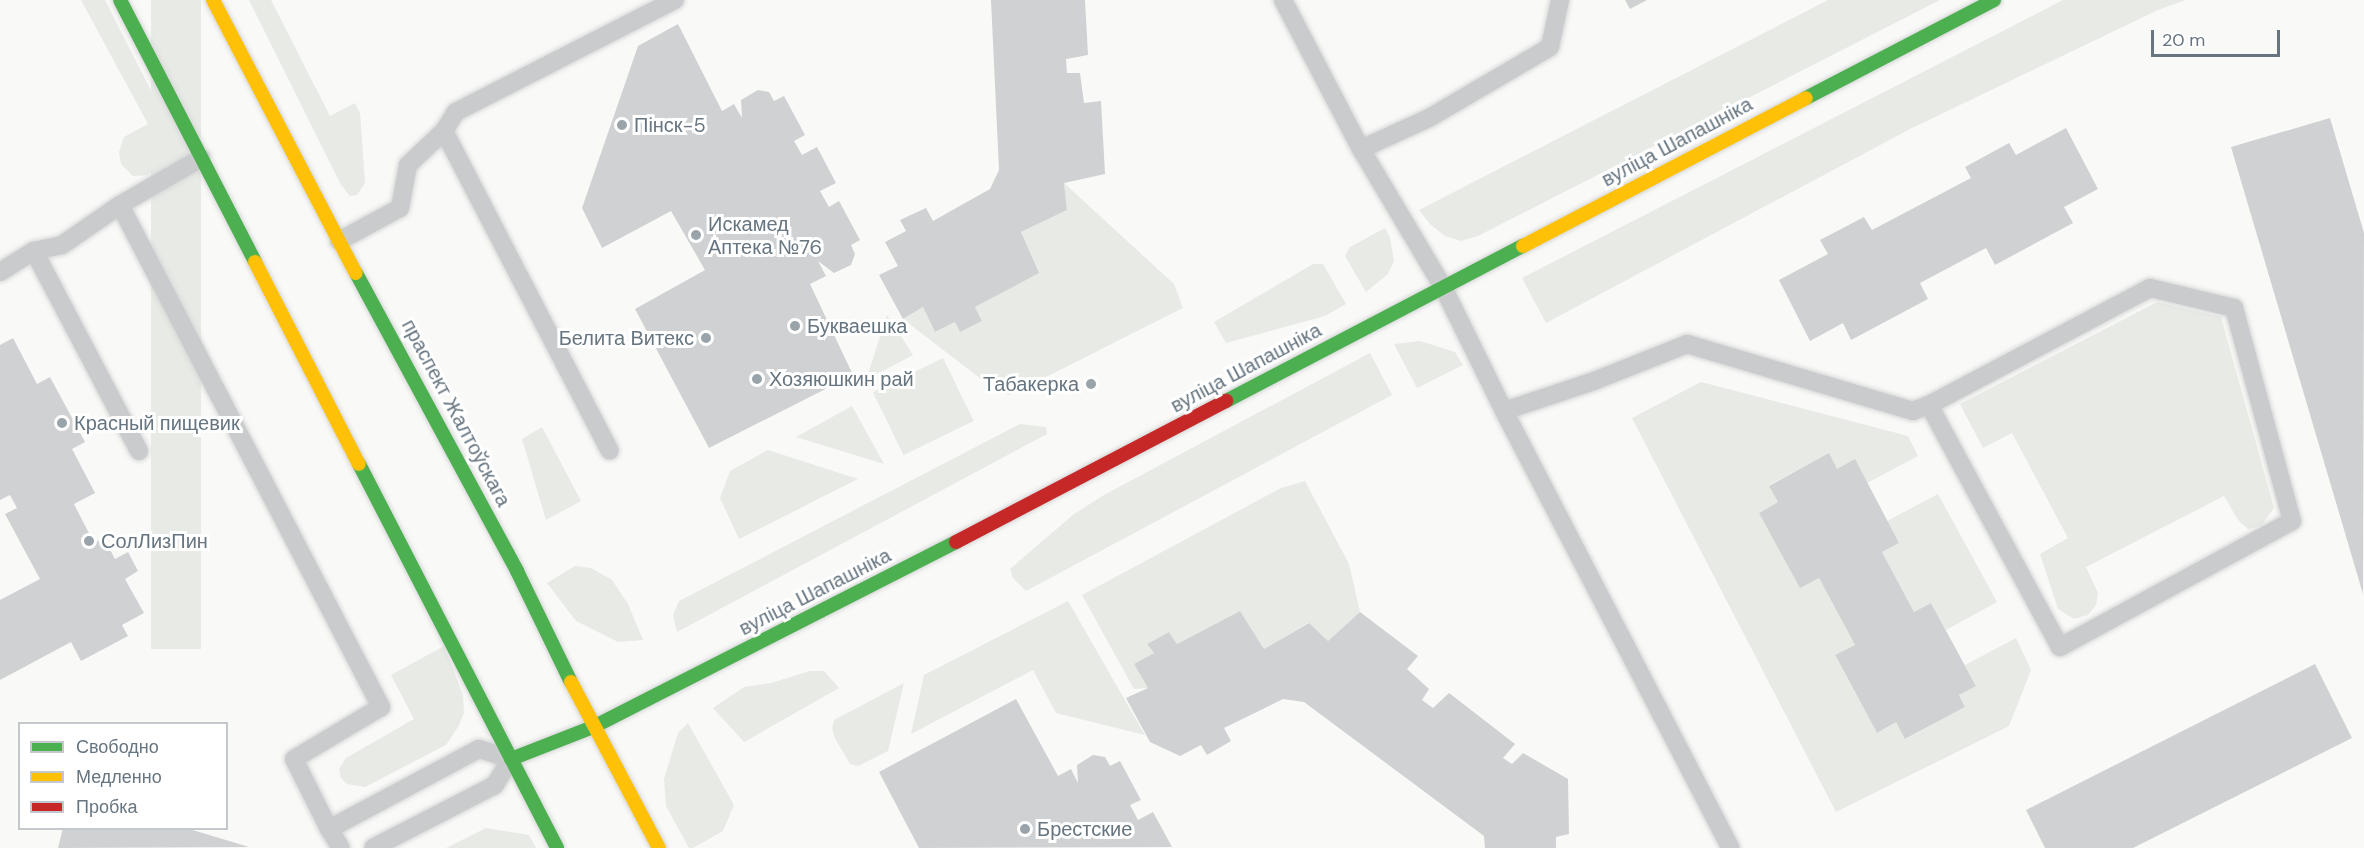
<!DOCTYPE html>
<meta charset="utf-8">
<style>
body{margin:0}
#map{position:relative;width:2364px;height:848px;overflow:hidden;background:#f9f9f8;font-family:"DM Sans",sans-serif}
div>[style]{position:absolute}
.green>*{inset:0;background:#e8eae6;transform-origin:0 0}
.building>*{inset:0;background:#cfd1d2}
.roads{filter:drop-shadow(0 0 2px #d5d6d6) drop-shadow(0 0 2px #d5d6d6)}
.lane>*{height:18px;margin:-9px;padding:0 9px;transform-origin:9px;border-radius:9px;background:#cacbcc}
.fast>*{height:14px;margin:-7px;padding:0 7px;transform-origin:7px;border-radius:7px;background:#4caf50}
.slow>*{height:14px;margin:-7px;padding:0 7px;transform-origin:7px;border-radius:7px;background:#ffc107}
.jam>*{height:14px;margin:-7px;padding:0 7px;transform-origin:7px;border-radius:7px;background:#c62828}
.dots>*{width:16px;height:16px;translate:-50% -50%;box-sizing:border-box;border:3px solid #fff;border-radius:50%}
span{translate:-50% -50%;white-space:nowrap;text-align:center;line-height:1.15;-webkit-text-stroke:6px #fff;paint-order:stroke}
.poi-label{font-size:20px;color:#667580}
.left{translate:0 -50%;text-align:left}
.right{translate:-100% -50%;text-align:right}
.street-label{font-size:20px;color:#667580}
.legend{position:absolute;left:18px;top:722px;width:210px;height:108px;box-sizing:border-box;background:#fff;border:2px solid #c2c8cc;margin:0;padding:8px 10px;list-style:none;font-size:18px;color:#667580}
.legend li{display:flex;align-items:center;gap:12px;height:30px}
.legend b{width:30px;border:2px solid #c2c8cc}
.scale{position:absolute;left:2151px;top:30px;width:129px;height:27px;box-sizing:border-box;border:3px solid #667580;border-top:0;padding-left:8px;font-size:18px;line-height:21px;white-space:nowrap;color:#667580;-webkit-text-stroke:4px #fff;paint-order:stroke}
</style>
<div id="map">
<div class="green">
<i style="clip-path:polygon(81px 0,105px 0,172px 132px,160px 164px,148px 175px,133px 176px,121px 164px,119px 152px,124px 137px,148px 124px)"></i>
<i style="left:151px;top:0;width:50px;height:649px"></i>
<i style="clip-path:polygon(249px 0,271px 0,330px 116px,355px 103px,360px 113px,365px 183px,357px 195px,350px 196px,341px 185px)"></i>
<i style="clip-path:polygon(1828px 0,1940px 0,1478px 236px,1461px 241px,1445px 236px,1430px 224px,1419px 210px)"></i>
<i style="clip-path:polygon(2063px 0,2186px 0,2158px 10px,1912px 128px,1546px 323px,1522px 278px)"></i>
<i style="clip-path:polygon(1064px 183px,1174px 284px,1183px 308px,1010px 395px,994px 389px,903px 319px,923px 307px,935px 332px,955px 322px,960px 332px,982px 321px,975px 307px,1038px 273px,1021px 232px,1067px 210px)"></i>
<i style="clip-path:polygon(1385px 228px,1390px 238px,1394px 261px,1388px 274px,1366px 292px,1345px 256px,1350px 247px)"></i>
<i style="clip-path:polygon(1313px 264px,1323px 264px,1346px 304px,1325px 316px,1226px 343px,1214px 322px)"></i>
<i style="clip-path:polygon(2157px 302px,2221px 317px,2274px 508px,2261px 526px,2248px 529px,2238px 520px,2224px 496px,2086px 567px,2098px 593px,2096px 605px,2088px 615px,2074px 619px,2058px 609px,2040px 554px,2068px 538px,2012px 433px,1983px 448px,1960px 404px)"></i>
<i style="clip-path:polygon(887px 315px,913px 355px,866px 380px)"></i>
<i style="clip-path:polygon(1420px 341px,1455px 352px,1463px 365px,1417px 388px,1394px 344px)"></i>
<i style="clip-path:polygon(1370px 353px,1392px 395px,1026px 591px,1013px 578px,1010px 569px,1074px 514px,1104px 495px)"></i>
<i style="left:943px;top:358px;width:70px;height:78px;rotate:64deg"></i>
<i style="clip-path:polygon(1701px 382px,1908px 436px,1918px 456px,1867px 483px,1837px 469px,1828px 454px,1769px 485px,1778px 502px,1759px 513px,1800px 587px,1819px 578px,1855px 645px,1835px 656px,1877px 733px,1896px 722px,1906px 739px,1965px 707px,1959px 695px,1976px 686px,1965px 665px,2016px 638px,2031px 670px,2009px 726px,1836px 812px,1632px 418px)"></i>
<i style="clip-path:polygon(852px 406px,884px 464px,796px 437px)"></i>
<i style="clip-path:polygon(1020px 424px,1046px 427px,1047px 434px,677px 632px,673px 615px,679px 601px)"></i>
<i style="clip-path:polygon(542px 427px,581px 501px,546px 520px,522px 439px)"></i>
<i style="clip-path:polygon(768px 450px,858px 479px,739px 539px,720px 498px,730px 471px)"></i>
<i style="clip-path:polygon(1305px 481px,1349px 564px,1360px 612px,1328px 641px,1308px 623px,1264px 649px,1240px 611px,1177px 644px,1169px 632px,1147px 644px,1154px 653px,1134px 664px,1148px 688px,1134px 689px,1082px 595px,1281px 488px)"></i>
<i style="clip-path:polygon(1938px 494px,1997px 602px,1946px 630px,1931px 603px,1914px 612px,1882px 552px,1899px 543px,1887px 521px)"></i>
<i style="clip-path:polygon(575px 566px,591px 568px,612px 580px,628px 604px,643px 640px,618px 642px,576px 621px,547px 583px)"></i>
<i style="clip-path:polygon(1068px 601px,1145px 735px,1056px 713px,1033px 670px,911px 734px,924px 675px)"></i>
<i style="clip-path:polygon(444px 646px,463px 695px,464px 713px,458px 727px,446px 745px,365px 787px,347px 784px,341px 778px,339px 769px,346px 758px,414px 719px,391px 675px)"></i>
<i style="clip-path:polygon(810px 671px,824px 671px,839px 688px,744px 742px,713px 708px,744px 687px,771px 683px)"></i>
<i style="clip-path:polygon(904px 683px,888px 751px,858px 766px,850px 764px,835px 738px,832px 728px,834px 720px)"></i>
<i style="clip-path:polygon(688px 723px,734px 805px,723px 831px,693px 848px,689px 848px,666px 806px,664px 779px,678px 733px)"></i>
<i style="clip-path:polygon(486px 828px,529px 835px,536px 848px,446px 848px)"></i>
</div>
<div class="building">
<i style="clip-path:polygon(991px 0,1085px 0,1088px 55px,1066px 59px,1067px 73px,1080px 73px,1084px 103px,1101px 101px,1105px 174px,1064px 183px,1067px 210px,1021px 232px,1039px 273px,975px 307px,982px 321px,960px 332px,955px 322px,935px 332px,923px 307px,903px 319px,879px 275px,898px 266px,885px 242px,906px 231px,900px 220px,926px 208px,933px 221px,990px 189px,999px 170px)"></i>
<i style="clip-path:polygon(1625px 0,1647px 0,1630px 9px)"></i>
<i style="clip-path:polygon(678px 24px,722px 111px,734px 104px,742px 118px,741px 100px,758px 90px,769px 92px,774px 101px,784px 96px,805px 135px,794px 141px,802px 155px,817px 147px,836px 183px,820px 191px,829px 207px,839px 201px,860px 240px,851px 245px,855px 254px,851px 265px,834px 273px,818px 261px,826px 276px,810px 284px,853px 375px,709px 448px,635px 309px,705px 270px,671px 211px,602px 248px,582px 208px,638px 46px)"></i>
<i style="clip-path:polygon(2330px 118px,2364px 233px,2363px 594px,2231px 147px)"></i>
<i style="clip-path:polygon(2066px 128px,2098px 189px,2064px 207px,2073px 223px,1995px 265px,1986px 248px,1920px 283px,1928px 299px,1851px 340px,1843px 323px,1810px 341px,1779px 280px,1828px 254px,1820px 240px,1864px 217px,1872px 230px,1971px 178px,1965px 167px,2009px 143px,2016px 155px)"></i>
<i style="clip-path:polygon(13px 338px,37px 384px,50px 377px,85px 442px,72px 449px,95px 493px,74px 504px,94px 543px,104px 538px,115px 559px,128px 552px,138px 571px,125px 579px,144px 613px,122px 625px,128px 636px,81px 661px,71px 642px,0 680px,0 600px,40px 579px,5px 514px,17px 508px,10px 495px,0 500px,0 345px)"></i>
<i style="clip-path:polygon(1829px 453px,1837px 469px,1855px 459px,1899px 543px,1882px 552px,1914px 612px,1931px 603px,1976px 686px,1959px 695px,1965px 707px,1905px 739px,1896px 722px,1877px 733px,1835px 655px,1855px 645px,1819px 578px,1800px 588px,1759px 513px,1778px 502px,1769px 486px)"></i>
<i style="clip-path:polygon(1240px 611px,1264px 649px,1309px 623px,1328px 641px,1360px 612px,1418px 656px,1407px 669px,1429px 689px,1422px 700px,1433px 708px,1449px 693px,1515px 744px,1503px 758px,1512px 764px,1523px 753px,1568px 779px,1569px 834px,1556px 837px,1556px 848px,1485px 848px,1484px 836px,1304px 702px,1283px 699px,1224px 728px,1231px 741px,1207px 755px,1201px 745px,1180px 756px,1150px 742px,1126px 698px,1148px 688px,1134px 664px,1154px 653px,1147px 644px,1169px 632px,1177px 644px)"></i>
<i style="clip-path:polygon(2315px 664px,2352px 738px,2133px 848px,2045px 848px,2026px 810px)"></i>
<i style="clip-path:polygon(1016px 699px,1058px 776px,1071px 769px,1078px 783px,1077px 765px,1093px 755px,1105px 757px,1110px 766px,1120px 761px,1141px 800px,1130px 805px,1138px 820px,1153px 812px,1172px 847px,919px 848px,879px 772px)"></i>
<i style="clip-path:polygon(63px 828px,186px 828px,249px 847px,58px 848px)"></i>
</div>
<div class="roads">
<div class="lane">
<i style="left:1283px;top:0;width:168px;rotate:62.4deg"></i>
<i style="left:1361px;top:149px;width:161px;rotate:59.3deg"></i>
<i style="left:1443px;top:287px;width:138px;rotate:63.8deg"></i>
<i style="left:1504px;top:411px;width:492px;rotate:62.6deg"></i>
<i style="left:444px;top:131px;width:360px;rotate:62.6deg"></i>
<i style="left:1361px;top:149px;width:75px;rotate:-24.5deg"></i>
<i style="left:1429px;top:118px;width:140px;rotate:-30.4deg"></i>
<i style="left:1550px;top:47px;width:48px;rotate:-78deg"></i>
<i style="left:120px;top:205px;width:566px;rotate:62.53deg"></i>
<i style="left:381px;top:707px;width:101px;rotate:149.1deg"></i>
<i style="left:294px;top:759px;width:78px;rotate:63.4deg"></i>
<i style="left:329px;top:829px;width:22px;rotate:58deg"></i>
<i style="left:339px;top:241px;width:69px;rotate:-28.4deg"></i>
<i style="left:400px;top:208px;width:44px;rotate:-79.5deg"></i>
<i style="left:408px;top:165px;width:50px;rotate:-43.4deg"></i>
<i style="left:444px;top:131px;width:22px;rotate:-58deg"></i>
<i style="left:456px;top:112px;width:246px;rotate:-27.1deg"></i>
<i style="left:34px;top:251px;width:226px;rotate:62.3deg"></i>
<i style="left:0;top:272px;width:40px;rotate:-32deg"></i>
<i style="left:34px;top:251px;width:29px;rotate:-12deg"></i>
<i style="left:62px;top:245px;width:70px;rotate:-34.6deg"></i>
<i style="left:120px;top:205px;width:94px;rotate:-30.1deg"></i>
<i style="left:1504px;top:411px;width:95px;rotate:-18.4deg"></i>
<i style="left:1594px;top:381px;width:100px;rotate:-21.7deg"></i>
<i style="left:1687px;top:344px;width:236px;rotate:16.5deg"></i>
<i style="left:1913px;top:411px;width:17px;rotate:-21deg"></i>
<i style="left:1929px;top:405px;width:275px;rotate:61.6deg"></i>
<i style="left:2060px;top:647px;width:264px;rotate:-28.5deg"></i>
<i style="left:2292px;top:521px;width:221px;rotate:-105.2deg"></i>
<i style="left:2234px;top:308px;width:86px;rotate:-166.6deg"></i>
<i style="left:2150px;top:288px;width:250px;rotate:152.1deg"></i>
<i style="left:329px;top:829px;width:170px;rotate:-28.1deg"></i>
<i style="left:479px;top:749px;width:34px;rotate:17deg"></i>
<i style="left:511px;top:759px;width:31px;rotate:122deg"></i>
<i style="left:495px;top:785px;width:137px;rotate:152.7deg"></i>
</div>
<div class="fast">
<i style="left:120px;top:0;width:295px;rotate:62.7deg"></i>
<i style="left:1806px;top:98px;width:212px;rotate:-27.5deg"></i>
<i style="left:356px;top:273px;width:339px;rotate:61.6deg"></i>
<i style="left:517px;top:571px;width:123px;rotate:64.1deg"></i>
<i style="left:1226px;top:401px;width:335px;rotate:-27.6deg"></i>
<i style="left:359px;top:464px;width:432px;rotate:62.7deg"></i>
<i style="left:511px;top:759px;width:88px;rotate:-21.3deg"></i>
<i style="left:593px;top:727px;width:407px;rotate:-27deg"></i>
</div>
<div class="slow">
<i style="left:213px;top:0;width:308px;rotate:62.4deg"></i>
<i style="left:1523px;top:246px;width:319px;rotate:-27.6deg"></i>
<i style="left:255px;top:262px;width:227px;rotate:62.8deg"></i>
<i style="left:571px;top:682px;width:188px;rotate:62.1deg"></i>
</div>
<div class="jam">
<i style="left:956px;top:542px;width:305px;rotate:-27.6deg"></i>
</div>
</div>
<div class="dots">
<i style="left:622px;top:125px;background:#99a3aa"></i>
<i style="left:696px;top:235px;background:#99a3aa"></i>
<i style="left:795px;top:326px;background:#99a3aa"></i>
<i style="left:706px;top:338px;background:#99a3aa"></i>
<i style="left:757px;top:379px;background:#99a3aa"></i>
<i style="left:1091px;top:384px;background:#99a3aa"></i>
<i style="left:62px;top:423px;background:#99a3aa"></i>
<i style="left:89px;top:541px;background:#99a3aa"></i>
<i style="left:1025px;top:829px;background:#99a3aa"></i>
</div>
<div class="poi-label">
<span class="left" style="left:634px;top:125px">Пінск-5</span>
<span class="left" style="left:708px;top:236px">Искамед<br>Аптека №76</span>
<span class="left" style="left:807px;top:326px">Букваешка</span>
<span class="right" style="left:694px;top:338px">Белита Витекс</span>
<span class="left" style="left:769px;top:379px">Хозяюшкин рай</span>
<span class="right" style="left:1079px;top:384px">Табакерка</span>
<span class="left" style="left:74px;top:423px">Красный пищевик</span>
<span class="left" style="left:101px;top:541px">СолЛизПин</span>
<span class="left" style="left:1037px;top:829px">Брестские</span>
</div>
<div class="street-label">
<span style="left:1677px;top:142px;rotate:-28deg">вуліца Шапашніка</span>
<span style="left:1246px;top:368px;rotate:-28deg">вуліца Шапашніка</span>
<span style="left:456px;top:413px;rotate:62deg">праспект Жалтоўскага</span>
<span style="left:815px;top:592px;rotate:-27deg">вуліца Шапашніка</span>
</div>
<ul class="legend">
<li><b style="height:8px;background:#4caf50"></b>Свободно</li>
<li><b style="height:8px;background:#ffc107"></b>Медленно</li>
<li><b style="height:8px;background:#c62828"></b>Пробка</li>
</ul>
<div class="scale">20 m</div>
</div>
